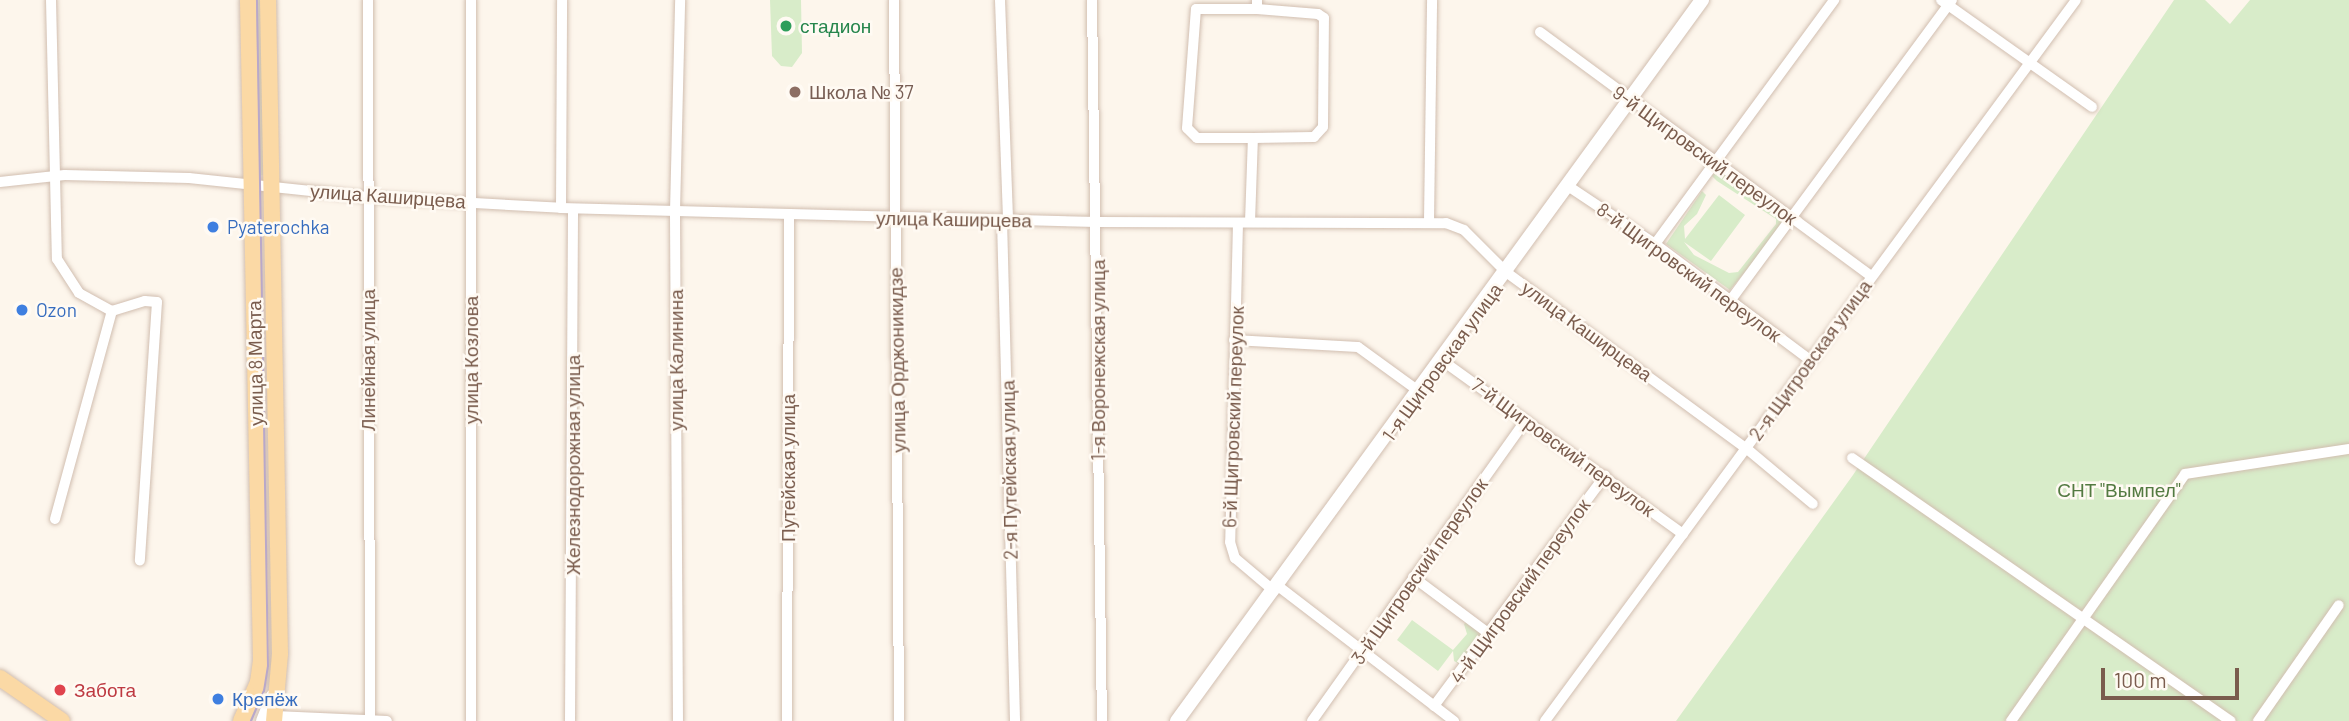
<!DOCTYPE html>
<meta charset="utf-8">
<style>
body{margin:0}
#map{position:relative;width:2349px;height:721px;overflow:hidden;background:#fdf6ec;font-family:Barlow,sans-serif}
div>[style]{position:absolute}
.green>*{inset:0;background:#d8ecc9;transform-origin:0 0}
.roads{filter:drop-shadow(0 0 2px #d1beb0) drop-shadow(0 0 2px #d1beb0)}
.street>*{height:10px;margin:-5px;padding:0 5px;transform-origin:5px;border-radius:5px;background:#fff}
.secondary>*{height:14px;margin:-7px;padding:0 7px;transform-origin:7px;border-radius:7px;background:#fff}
.primary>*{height:16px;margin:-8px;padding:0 8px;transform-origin:8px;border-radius:8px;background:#fbd9a5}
.tram>*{height:2px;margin:-1px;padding:0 1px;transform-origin:1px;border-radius:1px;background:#b9a8c9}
.dots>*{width:19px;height:19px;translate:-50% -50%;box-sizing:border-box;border:4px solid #fffaf3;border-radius:50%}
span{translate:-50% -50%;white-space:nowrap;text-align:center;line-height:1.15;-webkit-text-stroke:5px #fffaf3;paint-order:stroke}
.leisure-label{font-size:19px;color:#27864d}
.left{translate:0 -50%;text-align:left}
.education-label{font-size:19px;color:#785e54}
.street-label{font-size:19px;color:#7a5c4d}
.shop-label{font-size:19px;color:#366cbe}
.park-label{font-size:19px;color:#537a41}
.health-label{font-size:19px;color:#be3a42}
.scale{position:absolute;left:2101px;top:668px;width:138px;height:32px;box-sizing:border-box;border:4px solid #7a5c4d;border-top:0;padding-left:9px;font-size:21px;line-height:24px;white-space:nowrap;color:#7a5c4d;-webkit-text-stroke:5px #fffaf3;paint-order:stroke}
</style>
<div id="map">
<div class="green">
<i style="left:255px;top:0;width:8px;height:175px"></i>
<i style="clip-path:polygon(770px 0,801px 0,802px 53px,792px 67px,781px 66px,772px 56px)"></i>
<i style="clip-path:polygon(2174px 0,2205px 0,2230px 24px,2250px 0,2349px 0,2349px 721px,1676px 721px,1853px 475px)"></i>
<i style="clip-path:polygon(1717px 169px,1785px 216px,1785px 223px,1730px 290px,1666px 244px,1702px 191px,1706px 195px,1697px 214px,1684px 226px,1685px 239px,1719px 195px,1745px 215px,1711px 261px,1684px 242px,1694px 255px,1729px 273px,1738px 272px,1776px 224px,1776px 219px,1717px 181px,1712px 176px)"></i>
<i style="clip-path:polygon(1412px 620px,1453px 650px,1467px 634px,1464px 624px,1469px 620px,1483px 631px,1483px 637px,1461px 665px,1454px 661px,1453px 651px,1438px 671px,1397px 640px)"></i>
</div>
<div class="roads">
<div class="street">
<i style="left:51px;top:0;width:259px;rotate:88.7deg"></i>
<i style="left:57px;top:259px;width:40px;rotate:57.1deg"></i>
<i style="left:79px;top:293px;width:38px;rotate:29deg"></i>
<i style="left:368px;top:0;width:720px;rotate:89.84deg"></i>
<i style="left:471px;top:0;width:721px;rotate:90deg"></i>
<i style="left:894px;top:0;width:721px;rotate:89.6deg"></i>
<i style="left:1000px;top:0;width:220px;rotate:87.9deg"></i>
<i style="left:1092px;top:0;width:721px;rotate:89.21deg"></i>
<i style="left:1941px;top:0;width:185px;rotate:35.3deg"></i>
<i style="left:1540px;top:32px;width:411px;rotate:36.4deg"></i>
<i style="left:1253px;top:138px;width:61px;rotate:-0.9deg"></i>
<i style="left:1314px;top:137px;width:13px;rotate:-48deg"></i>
<i style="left:1323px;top:127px;width:109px;rotate:-89.5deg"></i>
<i style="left:1324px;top:18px;width:7px;rotate:-146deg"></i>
<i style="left:1318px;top:14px;width:61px;rotate:-175.3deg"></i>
<i style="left:1257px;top:9px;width:9px;rotate:-90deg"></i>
<i style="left:0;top:182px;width:65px;rotate:-6.1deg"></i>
<i style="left:65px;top:175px;width:124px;rotate:1.4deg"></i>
<i style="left:189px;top:178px;width:179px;rotate:6.1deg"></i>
<i style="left:367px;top:197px;width:194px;rotate:3.2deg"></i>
<i style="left:561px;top:208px;width:536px;rotate:1.5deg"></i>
<i style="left:1097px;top:222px;width:349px;rotate:0.2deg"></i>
<i style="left:1446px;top:223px;width:19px;rotate:21deg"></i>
<i style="left:1464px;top:230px;width:59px;rotate:45deg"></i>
<i style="left:1506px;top:272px;width:298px;rotate:36.3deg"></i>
<i style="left:1746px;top:448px;width:87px;rotate:39.9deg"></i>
<i style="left:1568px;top:186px;width:105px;rotate:33.7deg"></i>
<i style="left:1655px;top:244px;width:194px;rotate:36.8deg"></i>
<i style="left:561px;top:208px;width:208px;rotate:-89.7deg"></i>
<i style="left:1002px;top:220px;width:501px;rotate:88.51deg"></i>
<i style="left:1429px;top:221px;width:221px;rotate:-89.2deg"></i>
<i style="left:1250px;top:222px;width:84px;rotate:-88deg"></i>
<i style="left:1253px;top:138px;width:56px;rotate:180deg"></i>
<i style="left:1197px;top:138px;width:14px;rotate:-135deg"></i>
<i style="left:1187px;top:128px;width:119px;rotate:-85.7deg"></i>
<i style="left:1196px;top:9px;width:61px"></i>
<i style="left:1238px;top:223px;width:319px;rotate:91.4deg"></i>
<i style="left:1230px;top:542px;width:17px;rotate:73deg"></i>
<i style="left:1235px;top:558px;width:51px;rotate:40.2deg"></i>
<i style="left:1655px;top:244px;width:303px;rotate:-53.7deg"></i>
<i style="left:1730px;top:301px;width:374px;rotate:-53.6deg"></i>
<i style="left:1234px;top:340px;width:124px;rotate:3.2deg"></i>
<i style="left:1358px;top:347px;width:77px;rotate:36deg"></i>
<i style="left:1443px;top:361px;width:296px;rotate:35.8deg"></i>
<i style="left:1852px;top:458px;width:461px;rotate:34.8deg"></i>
<i style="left:55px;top:519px;width:216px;rotate:-74.7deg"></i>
<i style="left:112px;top:311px;width:34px;rotate:-17deg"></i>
<i style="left:145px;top:301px;width:12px;rotate:5deg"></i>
<i style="left:157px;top:302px;width:259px;rotate:93.8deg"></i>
<i style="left:1413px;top:577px;width:94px;rotate:36.7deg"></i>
<i style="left:1278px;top:586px;width:222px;rotate:37.5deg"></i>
<i style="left:1434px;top:706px;width:287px;rotate:-53.4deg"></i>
<i style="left:275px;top:716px;width:112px;rotate:2.6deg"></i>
<i style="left:570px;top:721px;width:512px;rotate:-89.66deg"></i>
<i style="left:678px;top:721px;width:510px;rotate:-90.34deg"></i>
<i style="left:675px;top:211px;width:211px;rotate:-88.6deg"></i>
<i style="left:787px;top:721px;width:507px;rotate:-89.77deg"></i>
<i style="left:1312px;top:721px;width:369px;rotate:-54.6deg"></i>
<i style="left:1545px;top:721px;width:895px;rotate:-53.63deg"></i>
<i style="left:2011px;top:721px;width:302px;rotate:-54.8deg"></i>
<i style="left:2185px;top:474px;width:166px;rotate:-8.7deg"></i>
<i style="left:2258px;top:721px;width:141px;rotate:-55.1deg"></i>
</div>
<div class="secondary">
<i style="left:263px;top:721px;width:27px;rotate:-68deg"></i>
<i style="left:1177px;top:721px;width:892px;rotate:-53.94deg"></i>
</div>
<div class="primary">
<i style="left:268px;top:0;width:654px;rotate:88.95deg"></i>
<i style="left:280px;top:654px;width:67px;rotate:95.1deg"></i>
<i style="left:0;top:678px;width:75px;rotate:34.7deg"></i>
<i style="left:241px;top:721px;width:43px;rotate:-66.4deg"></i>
<i style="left:258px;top:682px;width:22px;rotate:-82deg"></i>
<i style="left:261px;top:660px;width:660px;rotate:-91.13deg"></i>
</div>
</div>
<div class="tram">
<i style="left:251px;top:721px;width:33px;rotate:-67deg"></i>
<i style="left:264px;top:691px;width:25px;rotate:-81deg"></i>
<i style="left:268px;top:666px;width:666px;rotate:-90.95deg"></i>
</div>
<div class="dots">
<i style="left:786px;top:26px;background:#2e9e5b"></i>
<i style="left:795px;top:92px;background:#8d6e63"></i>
<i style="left:213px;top:227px;background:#3f7fe0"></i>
<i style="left:22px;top:310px;background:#3f7fe0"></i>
<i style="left:60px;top:690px;background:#e0444e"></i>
<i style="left:218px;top:699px;background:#3f7fe0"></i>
</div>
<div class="leisure-label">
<span class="left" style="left:800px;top:26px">стадион</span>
</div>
<div class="education-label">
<span class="left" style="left:809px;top:92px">Школа № 37</span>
</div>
<div class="street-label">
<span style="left:1705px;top:155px;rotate:36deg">9-й Щигровский переулок</span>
<span style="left:388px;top:196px;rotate:4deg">улица Каширцева</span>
<span style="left:954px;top:219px;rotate:1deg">улица Каширцева</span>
<span style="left:1689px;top:272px;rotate:36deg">8-й Щигровский переулок</span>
<span style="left:1587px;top:331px;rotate:36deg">улица Каширцева</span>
<span style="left:368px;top:360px;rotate:-90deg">Линейная улица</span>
<span style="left:471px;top:360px;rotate:-90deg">улица Козлова</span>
<span style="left:676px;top:360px;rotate:-90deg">улица Калинина</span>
<span style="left:897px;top:360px;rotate:-91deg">улица Орджоникидзе</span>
<span style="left:1098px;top:360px;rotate:-90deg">1-я Воронежская улица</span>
<span style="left:1810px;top:360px;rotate:-54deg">2-я Щигровская улица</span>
<span style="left:1442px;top:362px;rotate:-54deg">1-я Щигровская улица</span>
<span style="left:255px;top:363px;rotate:-91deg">улица 8 Марта</span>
<span style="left:1233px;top:417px;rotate:-88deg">6-й Щигровский переулок</span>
<span style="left:1563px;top:447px;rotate:36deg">7-й Щигровский переулок</span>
<span style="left:573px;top:465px;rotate:-90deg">Железнодорожная улица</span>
<span style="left:788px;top:468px;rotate:-90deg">Путейская улица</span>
<span style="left:1009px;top:470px;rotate:-91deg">2-я Путейская улица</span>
<span style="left:1419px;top:571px;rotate:-55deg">3-й Щигровский переулок</span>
<span style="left:1520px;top:591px;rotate:-54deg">4-й Щигровский переулок</span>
</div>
<div class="shop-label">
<span class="left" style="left:227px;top:227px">Pyaterochka</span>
<span class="left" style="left:36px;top:310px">Ozon</span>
<span class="left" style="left:232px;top:699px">Крепёж</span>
</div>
<div class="park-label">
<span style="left:2119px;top:490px">СНТ "Вымпел"</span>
</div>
<div class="health-label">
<span class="left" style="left:74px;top:690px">Забота</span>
</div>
<div class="scale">100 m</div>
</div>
